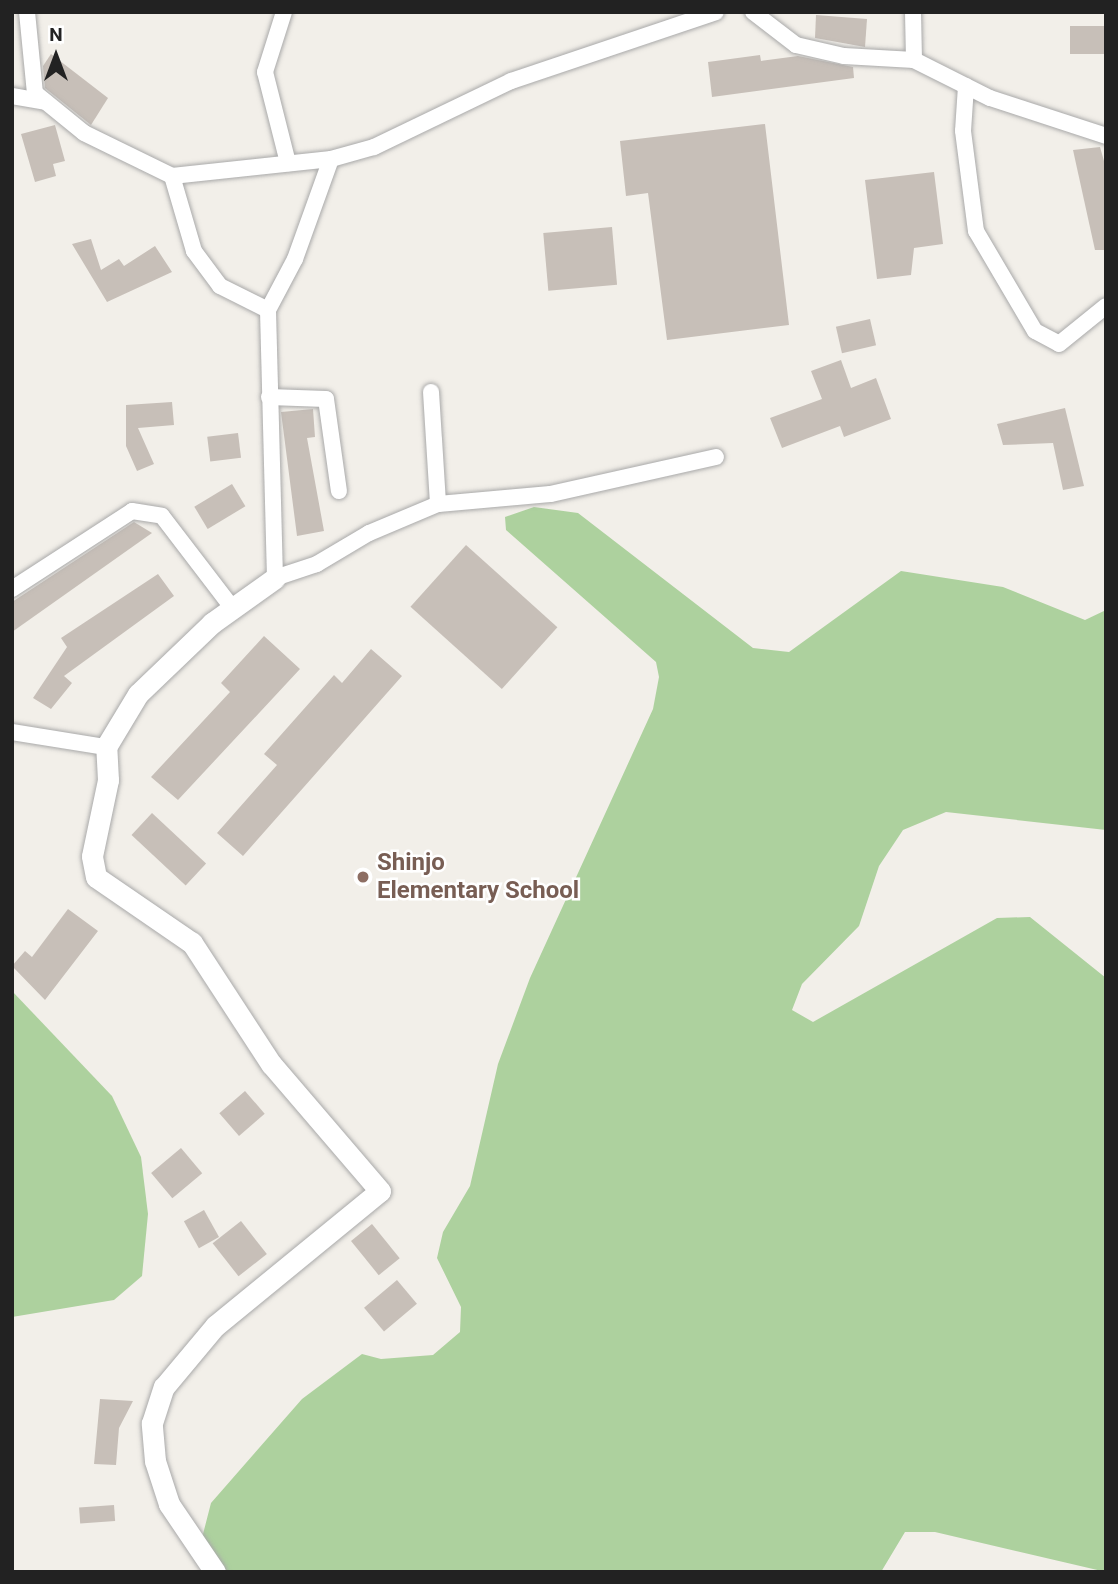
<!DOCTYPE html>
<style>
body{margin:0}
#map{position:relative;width:1118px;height:1584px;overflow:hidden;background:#f2efe9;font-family:Roboto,sans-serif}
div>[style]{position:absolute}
.forest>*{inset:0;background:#add19e}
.building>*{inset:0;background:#c7bfb8;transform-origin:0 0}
.roads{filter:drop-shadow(0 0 2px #a9a9a9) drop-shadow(0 0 2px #a9a9a9)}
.minor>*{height:16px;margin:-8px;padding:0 8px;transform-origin:8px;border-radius:8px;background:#fff}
.tertiary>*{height:21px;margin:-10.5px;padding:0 10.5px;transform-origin:10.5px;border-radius:10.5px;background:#fff}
.dots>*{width:19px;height:19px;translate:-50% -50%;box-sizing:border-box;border:4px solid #fff;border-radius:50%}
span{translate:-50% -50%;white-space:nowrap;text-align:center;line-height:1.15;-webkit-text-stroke:5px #fff;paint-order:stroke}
.education-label{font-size:24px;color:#785e54;font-weight:700}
.left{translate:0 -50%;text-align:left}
.frame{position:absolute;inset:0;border:14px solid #222;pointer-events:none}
.north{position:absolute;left:21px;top:21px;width:70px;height:70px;-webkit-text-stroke:5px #fff;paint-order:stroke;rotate:0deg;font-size:19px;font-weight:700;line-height:28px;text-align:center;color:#222}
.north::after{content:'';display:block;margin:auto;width:24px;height:32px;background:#222;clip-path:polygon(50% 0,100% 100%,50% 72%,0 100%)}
</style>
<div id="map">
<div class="forest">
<i style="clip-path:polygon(534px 507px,578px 513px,753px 648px,789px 652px,901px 571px,1003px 587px,1085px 620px,1106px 610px,1106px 830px,946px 812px,903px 830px,879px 866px,859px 926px,802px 984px,792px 1010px,813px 1022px,997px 918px,1030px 917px,1106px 978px,1106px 1572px,935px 1532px,905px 1532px,881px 1572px,227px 1572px,202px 1538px,211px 1503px,302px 1399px,362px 1354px,381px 1359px,433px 1355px,460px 1332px,461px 1307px,437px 1258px,443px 1232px,470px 1186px,498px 1064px,530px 978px,653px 709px,659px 677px,656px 662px,506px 530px,505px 517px)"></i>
<i style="clip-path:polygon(12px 991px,112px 1096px,141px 1157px,148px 1214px,142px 1276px,114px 1300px,12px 1317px)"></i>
</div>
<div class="building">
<i style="clip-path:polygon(816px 15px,867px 19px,865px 47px,815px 38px)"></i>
<i style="left:1106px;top:26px;width:28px;height:36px;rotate:90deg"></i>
<i style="clip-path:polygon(51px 54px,108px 98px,91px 125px,45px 88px,43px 66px)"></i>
<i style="clip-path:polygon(760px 55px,761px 61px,798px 56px,853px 67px,854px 78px,712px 97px,708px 62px)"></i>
<i style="clip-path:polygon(765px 124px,789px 325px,667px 340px,648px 193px,626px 196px,620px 141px)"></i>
<i style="clip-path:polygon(55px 125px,65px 161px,53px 164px,56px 176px,35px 182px,21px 134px)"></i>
<i style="clip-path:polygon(1100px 147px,1106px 168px,1106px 250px,1095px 250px,1073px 150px)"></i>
<i style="clip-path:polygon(934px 172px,943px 244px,914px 248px,911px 275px,877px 279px,865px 180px)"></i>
<i style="left:612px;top:227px;width:58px;height:69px;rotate:85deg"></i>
<i style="clip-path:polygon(91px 239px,101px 270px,119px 259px,124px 266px,155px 246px,172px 272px,107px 302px,72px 244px)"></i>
<i style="left:870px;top:319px;width:27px;height:35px;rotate:77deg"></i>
<i style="clip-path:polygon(841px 360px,851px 388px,876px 378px,891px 419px,844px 437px,840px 426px,782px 448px,770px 418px,822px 399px,811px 371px)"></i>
<i style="clip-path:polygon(172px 402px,174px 425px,138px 428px,154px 464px,137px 471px,126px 446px,126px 405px)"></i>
<i style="clip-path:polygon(1065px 408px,1084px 486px,1063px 490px,1053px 443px,1003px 445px,997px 424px)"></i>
<i style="clip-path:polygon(313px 409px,315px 437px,307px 438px,324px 531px,297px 536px,281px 412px)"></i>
<i style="left:238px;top:433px;width:25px;height:31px;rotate:83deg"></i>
<i style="left:232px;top:484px;width:26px;height:44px;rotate:59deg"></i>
<i style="clip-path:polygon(134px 522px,152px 533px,12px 632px,12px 602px)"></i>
<i style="left:466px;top:545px;width:123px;height:83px;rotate:42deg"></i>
<i style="clip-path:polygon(158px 574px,174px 596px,64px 676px,72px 683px,51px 709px,33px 698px,67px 647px,61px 638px)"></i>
<i style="clip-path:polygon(264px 636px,300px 669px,178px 800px,151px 777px,230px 692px,221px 683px)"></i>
<i style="clip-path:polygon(371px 649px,402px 676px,243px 856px,217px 833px,277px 765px,264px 754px,334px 675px,342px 683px)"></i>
<i style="left:152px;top:813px;width:74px;height:30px;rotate:43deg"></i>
<i style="clip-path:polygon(68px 909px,98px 931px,45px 1000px,12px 966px,25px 951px,32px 957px)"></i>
<i style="left:245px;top:1091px;width:30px;height:34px;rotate:49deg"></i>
<i style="left:181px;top:1148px;width:33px;height:39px;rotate:50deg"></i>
<i style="left:204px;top:1210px;width:31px;height:23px;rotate:61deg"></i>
<i style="left:241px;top:1221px;width:42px;height:36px;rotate:52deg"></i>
<i style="left:372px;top:1224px;width:44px;height:27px;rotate:51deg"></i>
<i style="left:397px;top:1280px;width:31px;height:43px;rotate:50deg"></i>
<i style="clip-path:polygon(100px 1399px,133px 1401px,119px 1428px,116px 1465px,94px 1464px)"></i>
<i style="left:114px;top:1505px;width:16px;height:35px;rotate:86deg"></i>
</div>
<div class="roads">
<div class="minor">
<i style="left:27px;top:12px;width:81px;rotate:84.4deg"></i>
<i style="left:35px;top:93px;width:63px;rotate:39.2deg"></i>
<i style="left:84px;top:133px;width:98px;rotate:26deg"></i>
<i style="left:284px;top:12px;width:63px;rotate:107.6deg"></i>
<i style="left:265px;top:72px;width:94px;rotate:75.8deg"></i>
<i style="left:753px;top:12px;width:54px;rotate:37.5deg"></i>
<i style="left:796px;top:45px;width:49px;rotate:12.9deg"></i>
<i style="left:844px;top:56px;width:70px;rotate:3.3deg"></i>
<i style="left:914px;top:60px;width:85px;rotate:26.6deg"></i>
<i style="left:990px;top:98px;width:122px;rotate:18.1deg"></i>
<i style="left:913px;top:12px;width:48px;rotate:88.8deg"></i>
<i style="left:966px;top:86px;width:45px;rotate:93.8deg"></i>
<i style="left:963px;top:131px;width:101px;rotate:82.6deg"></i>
<i style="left:976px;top:231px;width:116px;rotate:59.5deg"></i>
<i style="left:1035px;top:331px;width:27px;rotate:28deg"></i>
<i style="left:1059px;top:344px;width:60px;rotate:-39deg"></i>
<i style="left:12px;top:96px;width:34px;rotate:10deg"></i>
<i style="left:268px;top:310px;width:58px;rotate:-62.1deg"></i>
<i style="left:295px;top:259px;width:106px;rotate:-70.2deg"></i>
<i style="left:431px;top:392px;width:112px;rotate:86.4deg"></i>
<i style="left:269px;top:397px;width:57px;rotate:2deg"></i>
<i style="left:326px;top:399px;width:93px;rotate:82deg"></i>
<i style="left:716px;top:457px;width:170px;rotate:167.4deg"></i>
<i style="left:550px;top:494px;width:112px;rotate:174.9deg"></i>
<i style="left:438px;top:504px;width:75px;rotate:157.2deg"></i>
<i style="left:369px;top:533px;width:61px;rotate:149.2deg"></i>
<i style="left:317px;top:564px;width:44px;rotate:161.6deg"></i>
<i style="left:275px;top:578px;width:268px;rotate:-91.5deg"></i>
<i style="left:268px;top:310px;width:54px;rotate:-153.4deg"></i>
<i style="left:220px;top:286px;width:44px;rotate:-126.6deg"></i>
<i style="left:194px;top:251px;width:78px;rotate:-106.3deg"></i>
<i style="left:172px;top:176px;width:160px;rotate:-6.1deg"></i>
<i style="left:331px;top:159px;width:45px;rotate:-15.6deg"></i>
<i style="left:374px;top:147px;width:152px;rotate:-25.7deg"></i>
<i style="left:511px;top:81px;width:216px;rotate:-18.6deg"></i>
<i style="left:12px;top:589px;width:143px;rotate:-33deg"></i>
<i style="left:132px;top:511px;width:30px;rotate:9deg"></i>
<i style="left:162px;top:516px;width:117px;rotate:52.6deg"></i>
<i style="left:12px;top:732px;width:95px;rotate:9.1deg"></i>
</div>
<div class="tertiary">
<i style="left:215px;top:1572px;width:82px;rotate:-124.1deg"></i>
<i style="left:169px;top:1504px;width:45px;rotate:-108deg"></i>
<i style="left:155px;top:1461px;width:38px;rotate:-95deg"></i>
<i style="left:152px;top:1423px;width:38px;rotate:-72deg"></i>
<i style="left:164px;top:1387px;width:80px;rotate:-50.1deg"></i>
<i style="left:215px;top:1326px;width:213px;rotate:-39.3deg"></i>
<i style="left:380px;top:1191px;width:167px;rotate:-130.6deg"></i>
<i style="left:271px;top:1064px;width:145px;rotate:-123.1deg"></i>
<i style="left:192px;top:943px;width:116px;rotate:-145.5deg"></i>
<i style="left:96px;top:877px;width:21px;rotate:-101deg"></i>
<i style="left:92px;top:856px;width:78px;rotate:-78.1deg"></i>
<i style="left:108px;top:780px;width:33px;rotate:-93deg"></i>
<i style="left:106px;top:747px;width:62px;rotate:-58.9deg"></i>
<i style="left:138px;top:694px;width:103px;rotate:-43.8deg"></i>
<i style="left:212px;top:623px;width:77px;rotate:-35.5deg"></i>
</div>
</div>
<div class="dots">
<i style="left:363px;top:877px;background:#8d6e63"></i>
</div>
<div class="education-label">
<span class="left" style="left:377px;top:877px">Shinjo<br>Elementary School</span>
</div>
<div class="frame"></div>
<div class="north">N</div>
</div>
